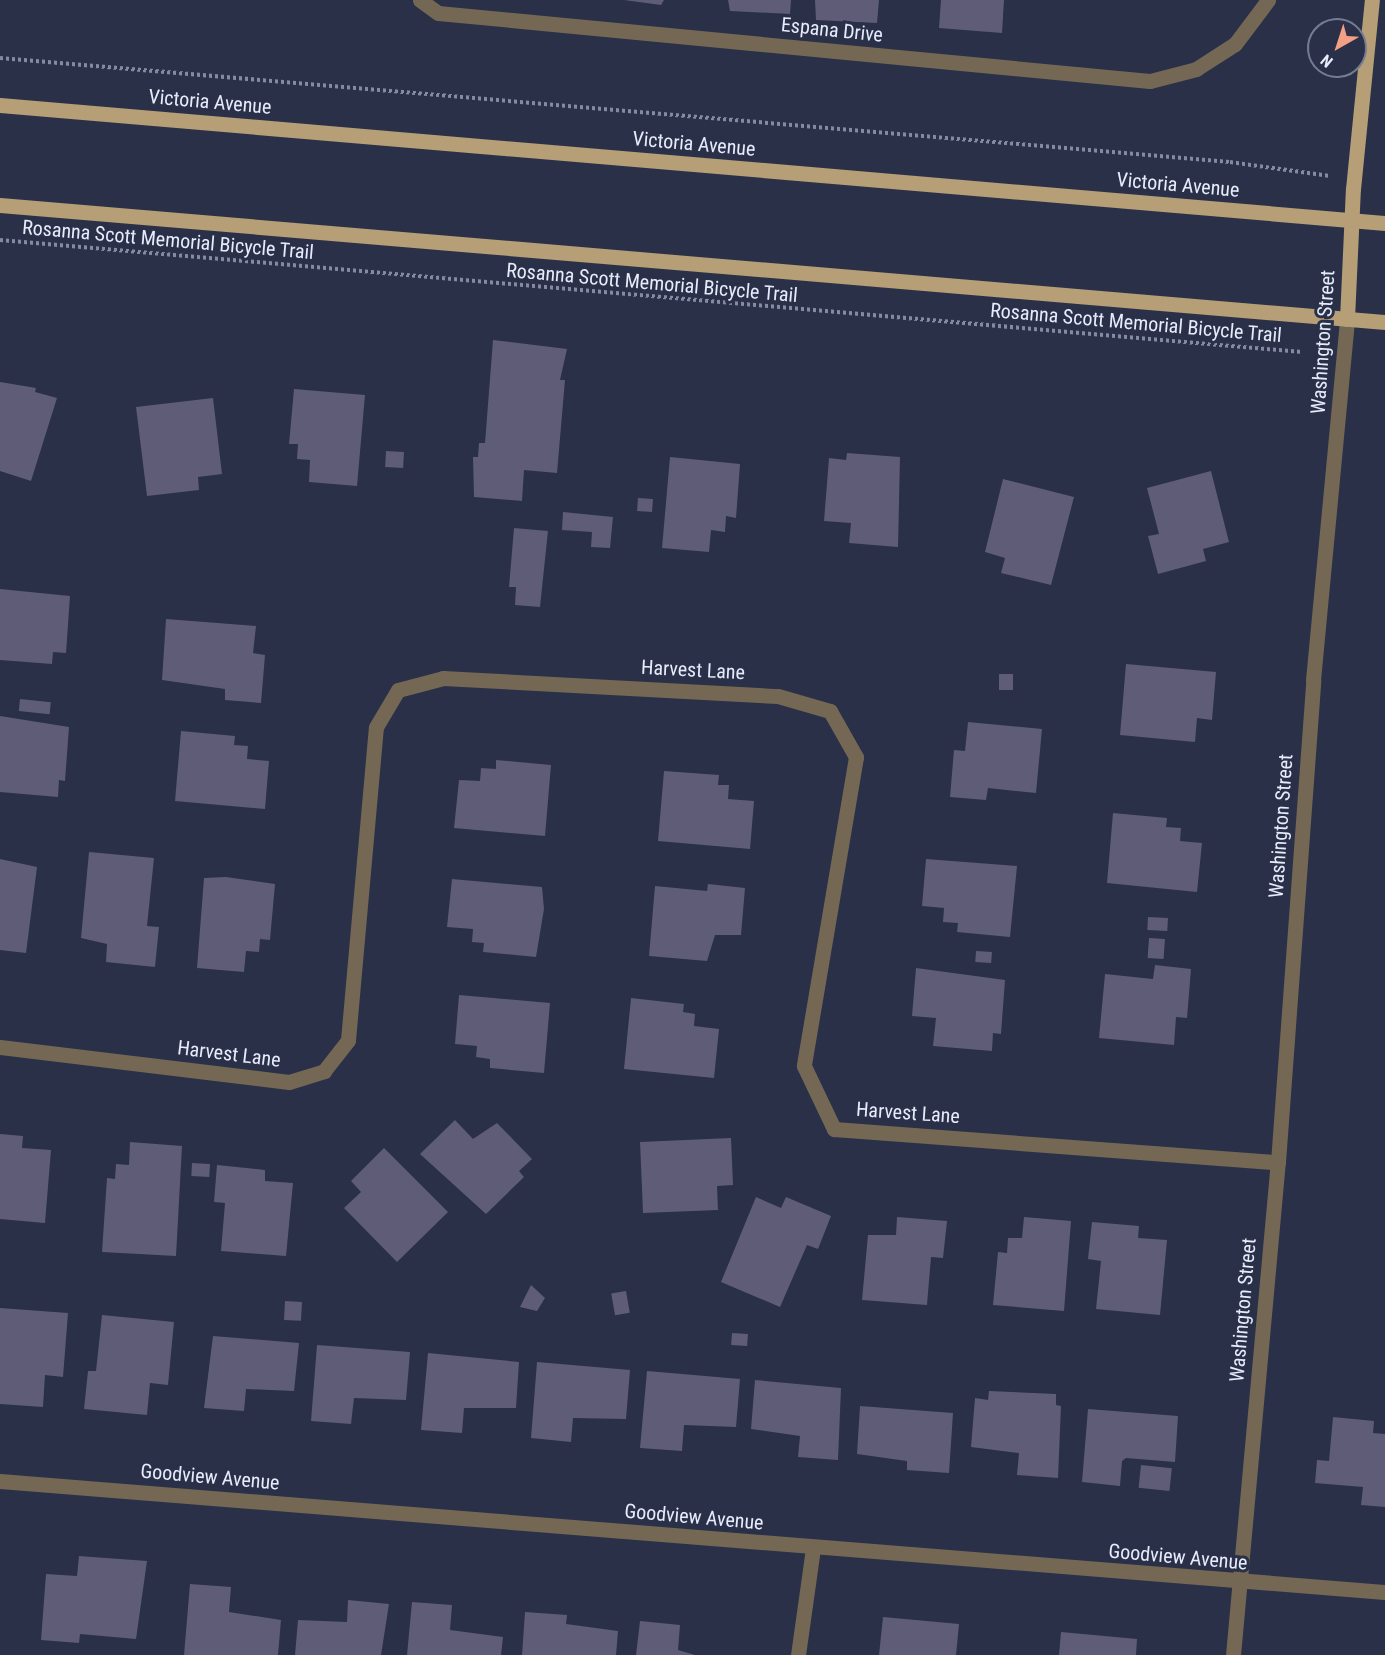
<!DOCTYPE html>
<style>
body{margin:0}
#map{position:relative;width:1385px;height:1655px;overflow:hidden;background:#293048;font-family:"Roboto Condensed",sans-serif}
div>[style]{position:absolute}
.building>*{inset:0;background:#5f5c78;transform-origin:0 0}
.path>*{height:4px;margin-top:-2px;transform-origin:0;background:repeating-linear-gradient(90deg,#848a9f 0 3px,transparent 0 6px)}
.minor>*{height:15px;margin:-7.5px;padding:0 7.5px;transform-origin:7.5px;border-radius:7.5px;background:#746855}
.major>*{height:15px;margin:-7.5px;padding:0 7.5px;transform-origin:7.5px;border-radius:7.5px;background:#b69e77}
span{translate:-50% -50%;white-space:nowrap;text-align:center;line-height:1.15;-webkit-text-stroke:6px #293048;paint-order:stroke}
.street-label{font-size:20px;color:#e7ecfc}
.north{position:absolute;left:1307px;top:18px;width:60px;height:60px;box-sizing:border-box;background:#293048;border:2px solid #757b90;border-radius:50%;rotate:219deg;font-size:16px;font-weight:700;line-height:24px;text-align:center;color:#e7ecfc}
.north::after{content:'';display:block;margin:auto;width:21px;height:27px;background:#f39f85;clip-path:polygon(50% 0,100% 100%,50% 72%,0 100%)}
</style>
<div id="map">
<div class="building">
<i style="clip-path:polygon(624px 0,664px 0,661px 5px)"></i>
<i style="clip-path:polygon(728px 0,791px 0,790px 14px,730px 11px)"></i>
<i style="clip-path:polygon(815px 0,879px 0,877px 23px,816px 20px)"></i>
<i style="clip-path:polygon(941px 0,1004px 0,1002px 33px,939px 28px)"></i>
<i style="clip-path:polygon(493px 340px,567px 349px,560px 380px,565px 380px,557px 473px,524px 470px,522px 501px,474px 497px,473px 457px,478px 457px,479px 443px,485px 443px)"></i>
<i style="clip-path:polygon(0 382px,36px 388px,35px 392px,57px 398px,31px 481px,0 471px)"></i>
<i style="clip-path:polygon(294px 389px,365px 395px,357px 486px,309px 482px,310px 460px,297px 459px,298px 444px,289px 444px)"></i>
<i style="clip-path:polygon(213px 398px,222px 474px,198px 477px,199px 490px,147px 496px,136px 407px)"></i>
<i style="left:386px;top:451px;width:18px;height:16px;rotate:3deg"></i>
<i style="clip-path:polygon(847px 453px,900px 457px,898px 547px,849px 543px,851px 523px,824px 521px,829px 458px,846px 460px)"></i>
<i style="clip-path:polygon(670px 457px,740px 464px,736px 518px,726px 516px,725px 532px,711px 530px,709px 552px,662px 548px)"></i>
<i style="clip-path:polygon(1211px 471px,1229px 542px,1203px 549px,1206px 561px,1158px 574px,1148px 536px,1159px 534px,1147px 488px)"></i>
<i style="clip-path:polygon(1003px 479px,1074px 497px,1051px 585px,1001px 573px,1005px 558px,985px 552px)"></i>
<i style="left:638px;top:498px;width:15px;height:13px;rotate:4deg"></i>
<i style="clip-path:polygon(563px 512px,613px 517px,610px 548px,591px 547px,592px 532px,562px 530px)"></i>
<i style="clip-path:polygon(514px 528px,548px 531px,540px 607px,515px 605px,516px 587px,509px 587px)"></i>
<i style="clip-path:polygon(0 589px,70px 596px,66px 653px,53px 652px,52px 664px,0 660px)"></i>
<i style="clip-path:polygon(166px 619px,256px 626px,253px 653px,265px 655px,261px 703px,225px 700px,225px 689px,162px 680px)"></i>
<i style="clip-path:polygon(1126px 664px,1216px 672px,1212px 720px,1197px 718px,1195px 742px,1120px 735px)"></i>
<i style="left:999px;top:674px;width:14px;height:16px"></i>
<i style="left:20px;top:699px;width:31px;height:12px;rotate:6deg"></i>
<i style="clip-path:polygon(0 716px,69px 727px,65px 781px,59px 780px,58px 797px,0 792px)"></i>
<i style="clip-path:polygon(968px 722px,1042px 729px,1036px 793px,988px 788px,986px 800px,950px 797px,954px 750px,965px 751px)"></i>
<i style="clip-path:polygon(181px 731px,235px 736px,234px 745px,248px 746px,247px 759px,269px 761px,265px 809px,175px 801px)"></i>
<i style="clip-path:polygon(496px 760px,551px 765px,545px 836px,454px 828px,459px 780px,480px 781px,481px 768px,496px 769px)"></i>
<i style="clip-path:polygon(664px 771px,719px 775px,718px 785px,729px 785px,728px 799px,754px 801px,750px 849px,658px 841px)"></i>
<i style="clip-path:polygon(1113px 813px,1167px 818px,1166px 827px,1181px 828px,1180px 841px,1202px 843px,1197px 892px,1107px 883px)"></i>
<i style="clip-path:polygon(89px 852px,154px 858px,147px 926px,159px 927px,155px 967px,106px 962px,107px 944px,81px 938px)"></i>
<i style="clip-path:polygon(0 859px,37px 867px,26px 953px,0 950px)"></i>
<i style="clip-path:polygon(926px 859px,1017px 866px,1010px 937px,957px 932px,958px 923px,943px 922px,944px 908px,922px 906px)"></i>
<i style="clip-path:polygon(226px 877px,275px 884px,270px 940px,260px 939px,259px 952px,246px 951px,244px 972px,197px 968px,204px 878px)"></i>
<i style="clip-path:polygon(452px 879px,542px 887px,544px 909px,536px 957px,483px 952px,484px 943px,472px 942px,473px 929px,447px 927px)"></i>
<i style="clip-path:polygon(708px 884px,745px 888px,741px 935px,715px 935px,707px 961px,649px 956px,655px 886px,707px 891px)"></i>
<i style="left:1148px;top:917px;width:20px;height:13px;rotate:3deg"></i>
<i style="left:1149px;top:938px;width:16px;height:20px;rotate:4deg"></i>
<i style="left:976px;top:951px;width:16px;height:11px;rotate:4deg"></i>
<i style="clip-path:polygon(1155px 965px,1191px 969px,1187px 1018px,1176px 1017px,1174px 1045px,1099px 1038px,1105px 974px,1153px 979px)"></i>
<i style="clip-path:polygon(916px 968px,1005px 980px,1001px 1034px,993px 1033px,992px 1051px,933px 1046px,936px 1018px,912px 1016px)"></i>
<i style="clip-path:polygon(459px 995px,550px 1003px,544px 1073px,490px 1068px,490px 1059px,476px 1057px,477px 1046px,455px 1044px)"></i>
<i style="clip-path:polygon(631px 998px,684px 1004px,683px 1012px,695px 1014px,694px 1026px,719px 1029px,714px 1078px,624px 1069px)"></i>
<i style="clip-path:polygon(455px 1120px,473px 1139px,497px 1123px,532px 1159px,519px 1171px,524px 1177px,486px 1214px,420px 1154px)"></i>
<i style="clip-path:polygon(0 1134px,23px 1136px,22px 1148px,51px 1150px,45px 1223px,0 1219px)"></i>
<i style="clip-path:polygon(731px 1138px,733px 1185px,717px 1186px,718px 1210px,643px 1213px,640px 1142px)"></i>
<i style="clip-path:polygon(130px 1142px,182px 1146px,176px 1256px,102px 1252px,107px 1178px,115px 1179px,116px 1164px,129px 1165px)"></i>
<i style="clip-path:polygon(384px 1148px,448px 1212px,397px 1262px,344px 1208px,361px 1192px,351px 1181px)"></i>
<i style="left:192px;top:1163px;width:18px;height:13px;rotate:3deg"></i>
<i style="clip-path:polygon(217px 1165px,265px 1170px,265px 1181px,293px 1183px,286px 1256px,221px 1251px,225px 1203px,214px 1202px)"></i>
<i style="clip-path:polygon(756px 1197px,781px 1208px,786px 1197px,831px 1216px,818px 1249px,807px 1245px,780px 1307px,721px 1282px)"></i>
<i style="clip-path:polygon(897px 1217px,947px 1221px,943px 1258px,931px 1257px,927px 1305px,862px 1300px,868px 1235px,896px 1235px)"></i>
<i style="clip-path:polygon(1024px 1217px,1071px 1221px,1064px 1311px,993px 1305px,998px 1252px,1007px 1253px,1008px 1238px,1022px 1238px)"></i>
<i style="clip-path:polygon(1092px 1222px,1139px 1226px,1138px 1238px,1167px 1240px,1160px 1315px,1096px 1309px,1101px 1261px,1088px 1259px)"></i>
<i style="clip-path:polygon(531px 1285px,545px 1298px,537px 1311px,520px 1307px)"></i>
<i style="left:626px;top:1291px;width:22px;height:15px;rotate:80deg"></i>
<i style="left:285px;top:1301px;width:17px;height:19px;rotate:3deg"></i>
<i style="clip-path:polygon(0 1308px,68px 1313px,63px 1377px,45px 1375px,43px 1407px,0 1404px)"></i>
<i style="clip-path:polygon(102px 1315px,174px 1322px,168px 1385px,150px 1383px,147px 1415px,84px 1409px,88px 1371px,96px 1371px)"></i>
<i style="left:732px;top:1333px;width:16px;height:12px;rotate:4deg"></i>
<i style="clip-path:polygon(213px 1336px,299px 1343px,294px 1391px,246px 1389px,244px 1411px,204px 1408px)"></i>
<i style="clip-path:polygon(317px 1345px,410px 1352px,406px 1400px,354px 1398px,351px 1424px,311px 1421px)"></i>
<i style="clip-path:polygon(428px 1353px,519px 1362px,516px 1408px,464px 1408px,462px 1433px,421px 1430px)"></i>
<i style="clip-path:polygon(537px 1362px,630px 1370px,626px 1419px,573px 1418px,571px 1442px,531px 1438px)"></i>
<i style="clip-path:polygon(647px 1371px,740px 1379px,736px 1427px,684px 1425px,682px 1451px,640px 1448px)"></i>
<i style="clip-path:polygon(755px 1380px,841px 1388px,838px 1460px,798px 1457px,800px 1436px,751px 1429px)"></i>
<i style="clip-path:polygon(989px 1391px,1056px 1394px,1056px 1405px,1061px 1406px,1058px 1478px,1017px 1475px,1019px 1453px,971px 1447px,975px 1398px,988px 1400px)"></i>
<i style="clip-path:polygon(860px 1406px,953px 1413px,949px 1473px,907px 1470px,907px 1461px,857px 1454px)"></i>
<i style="clip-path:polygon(1088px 1409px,1178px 1416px,1175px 1462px,1126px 1458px,1122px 1461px,1120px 1486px,1082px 1482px)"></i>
<i style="clip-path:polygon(1333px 1417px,1374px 1421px,1373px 1433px,1385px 1434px,1385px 1507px,1361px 1505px,1363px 1487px,1315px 1483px,1317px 1460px,1329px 1461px)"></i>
<i style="left:1141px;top:1465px;width:31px;height:23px;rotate:6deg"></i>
<i style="clip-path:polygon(79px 1556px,147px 1561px,136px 1639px,80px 1634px,79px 1643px,41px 1640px,46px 1574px,77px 1576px)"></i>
<i style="clip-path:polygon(190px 1584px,231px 1587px,229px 1612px,281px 1620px,278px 1655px,184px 1655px)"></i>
<i style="clip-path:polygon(348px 1600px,389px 1604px,381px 1655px,295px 1655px,298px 1620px,347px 1622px)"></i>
<i style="clip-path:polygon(412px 1602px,452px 1605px,450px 1630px,503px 1637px,501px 1655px,407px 1655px)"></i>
<i style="clip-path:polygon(525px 1612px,567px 1615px,566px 1624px,618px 1631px,616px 1655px,522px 1655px)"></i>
<i style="clip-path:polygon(883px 1617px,959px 1624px,956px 1655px,879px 1655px)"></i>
<i style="clip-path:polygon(640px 1621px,680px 1625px,678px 1650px,695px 1655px,636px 1655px)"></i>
<i style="clip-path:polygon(1061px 1632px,1137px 1639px,1136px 1655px,1059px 1655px)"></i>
</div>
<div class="path">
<i style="left:0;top:58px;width:1234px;rotate:4.83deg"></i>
<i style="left:1230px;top:162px;width:101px;rotate:8deg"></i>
<i style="left:0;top:240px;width:1307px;rotate:4.92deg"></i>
</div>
<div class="minor">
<i style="left:420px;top:0;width:22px;rotate:36deg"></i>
<i style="left:438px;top:13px;width:715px;rotate:5.46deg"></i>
<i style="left:1150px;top:81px;width:48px;rotate:-14.6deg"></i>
<i style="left:1196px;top:69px;width:46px;rotate:-32.7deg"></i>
<i style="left:1235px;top:44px;width:55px;rotate:-53.1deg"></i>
<i style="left:0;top:1047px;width:291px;rotate:6.9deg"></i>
<i style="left:289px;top:1082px;width:37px;rotate:-17deg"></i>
<i style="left:324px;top:1071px;width:39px;rotate:-52deg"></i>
<i style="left:348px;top:1040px;width:314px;rotate:-84.9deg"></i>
<i style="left:376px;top:727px;width:43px;rotate:-59.3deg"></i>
<i style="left:398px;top:690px;width:47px;rotate:-14.9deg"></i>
<i style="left:443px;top:678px;width:335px;rotate:3.1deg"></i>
<i style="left:778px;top:696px;width:54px;rotate:16.1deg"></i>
<i style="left:830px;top:711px;width:53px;rotate:60.5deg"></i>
<i style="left:856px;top:757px;width:313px;rotate:99.6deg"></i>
<i style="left:804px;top:1066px;width:70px;rotate:64.5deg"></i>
<i style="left:834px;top:1129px;width:445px;rotate:4.3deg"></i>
<i style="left:0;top:1481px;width:1389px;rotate:4.58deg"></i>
<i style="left:798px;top:1655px;width:108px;rotate:-82deg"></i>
<i style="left:1233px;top:1655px;width:495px;rotate:-84.8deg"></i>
<i style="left:1278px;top:1162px;width:483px;rotate:-85.8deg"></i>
<i style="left:1313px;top:680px;width:363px;rotate:-84.6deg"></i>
</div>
<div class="major">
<i style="left:0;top:105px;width:1390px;rotate:4.87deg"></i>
<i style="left:0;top:205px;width:1390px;rotate:4.83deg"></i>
<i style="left:1347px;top:319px;width:130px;rotate:-87.4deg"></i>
<i style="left:1353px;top:189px;width:190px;rotate:-84.3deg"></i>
</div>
<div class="street-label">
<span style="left:832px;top:30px;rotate:6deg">Espana Drive</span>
<span style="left:210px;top:102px;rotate:5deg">Victoria Avenue</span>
<span style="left:694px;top:144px;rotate:5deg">Victoria Avenue</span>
<span style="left:1178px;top:185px;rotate:5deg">Victoria Avenue</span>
<span style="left:168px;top:240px;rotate:5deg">Rosanna Scott Memorial Bicycle Trail</span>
<span style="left:652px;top:283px;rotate:5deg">Rosanna Scott Memorial Bicycle Trail</span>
<span style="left:1136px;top:323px;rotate:5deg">Rosanna Scott Memorial Bicycle Trail</span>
<span style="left:1323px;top:342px;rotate:-86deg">Washington Street</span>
<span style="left:693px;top:670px;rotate:3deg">Harvest Lane</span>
<span style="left:1281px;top:826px;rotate:-86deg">Washington Street</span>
<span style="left:229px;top:1054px;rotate:7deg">Harvest Lane</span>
<span style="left:908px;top:1113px;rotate:4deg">Harvest Lane</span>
<span style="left:1243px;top:1310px;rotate:-85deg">Washington Street</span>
<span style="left:210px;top:1477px;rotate:5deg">Goodview Avenue</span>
<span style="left:694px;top:1517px;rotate:5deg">Goodview Avenue</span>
<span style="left:1178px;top:1557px;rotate:5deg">Goodview Avenue</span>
</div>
<div class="north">N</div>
</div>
